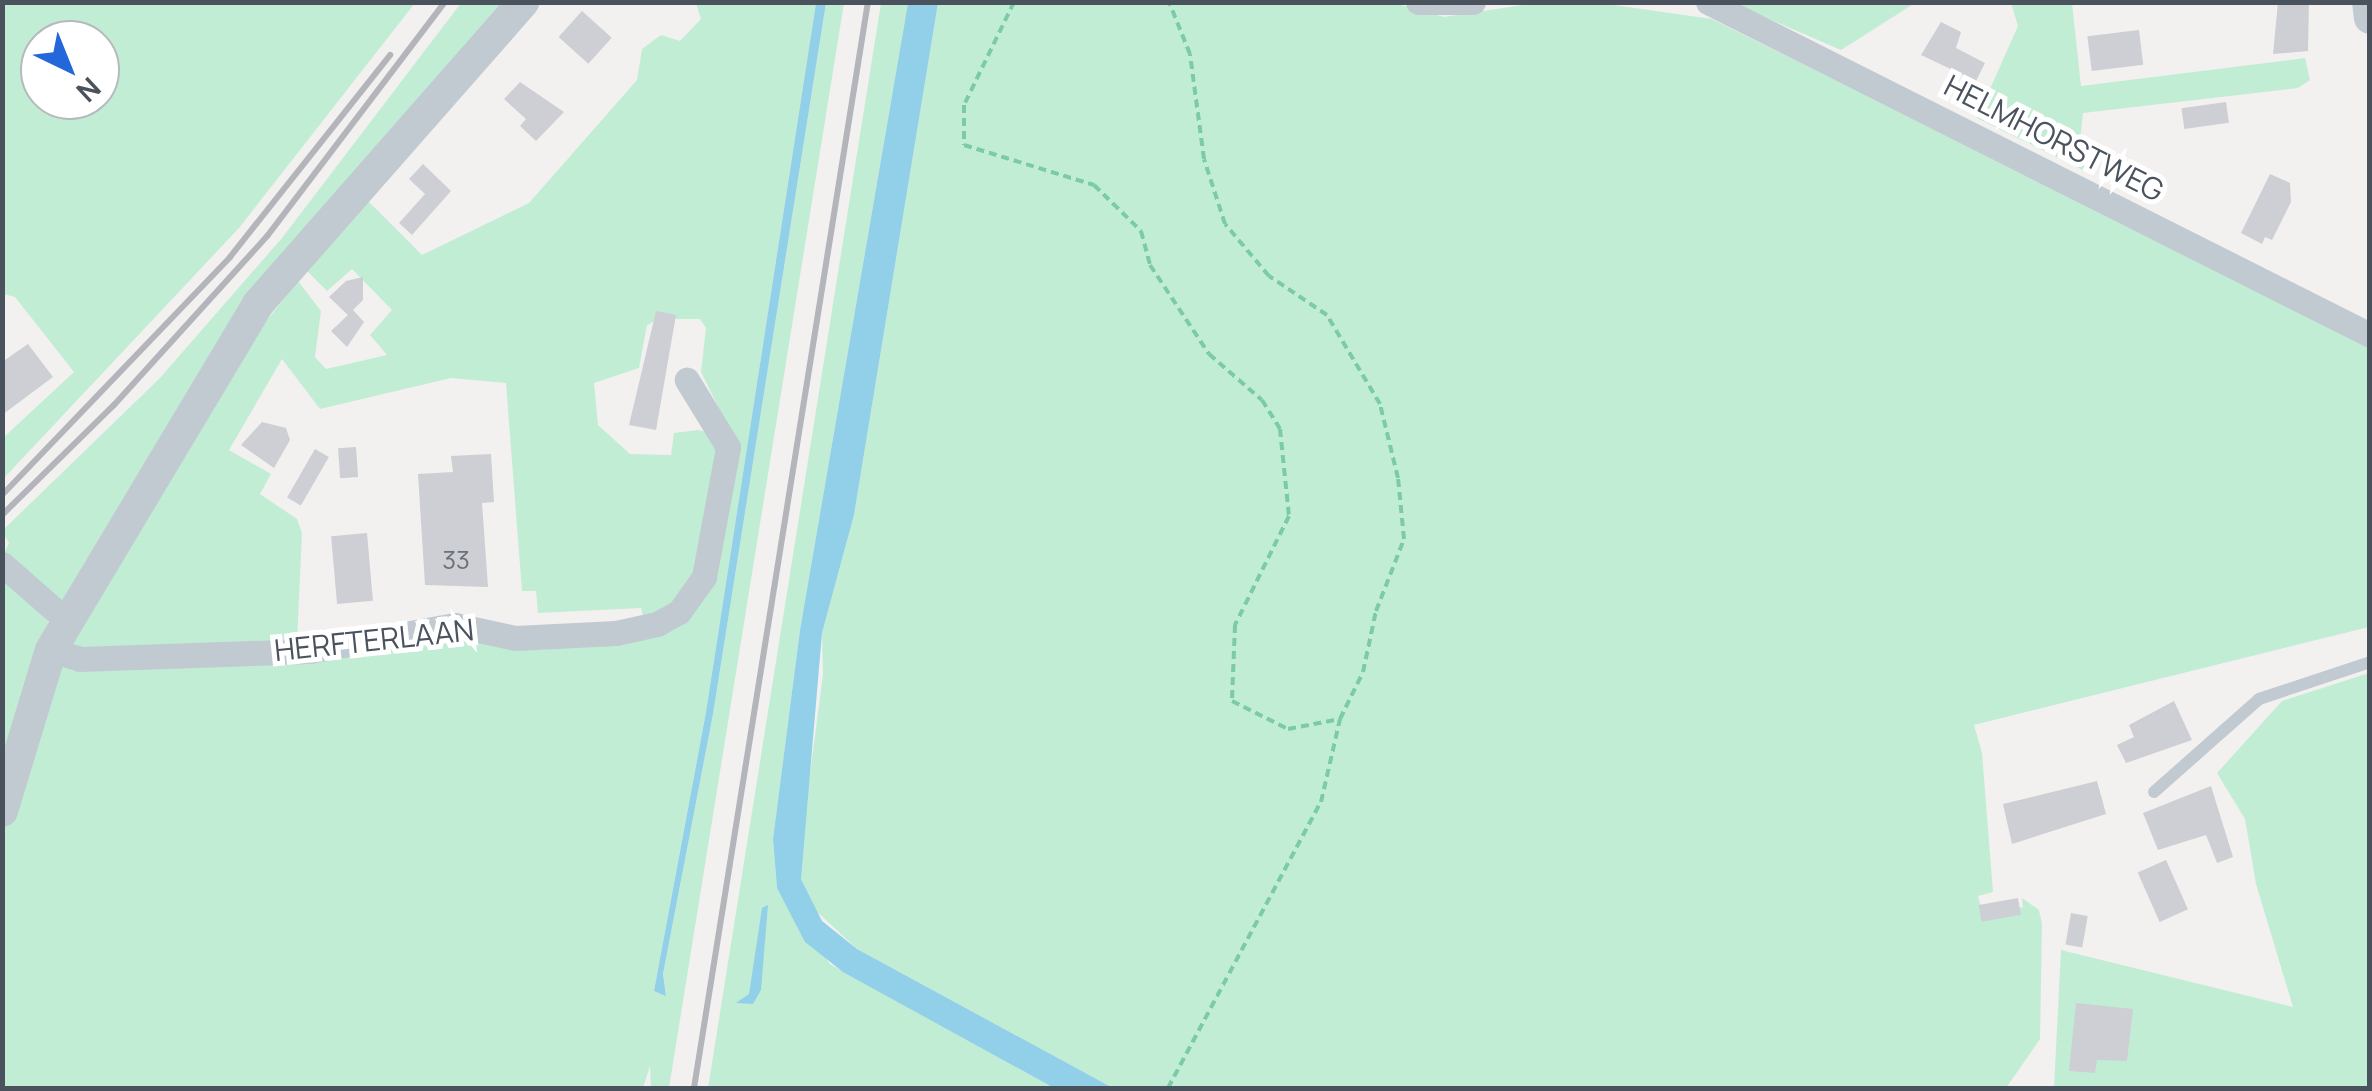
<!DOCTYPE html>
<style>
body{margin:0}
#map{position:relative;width:2372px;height:1091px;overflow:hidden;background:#f3f0f0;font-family:Manrope,sans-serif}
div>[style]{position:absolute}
.green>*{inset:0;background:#c2edd5}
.water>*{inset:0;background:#91d0e8}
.building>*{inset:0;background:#cdcfd4;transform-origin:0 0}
.path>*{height:4px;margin-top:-2px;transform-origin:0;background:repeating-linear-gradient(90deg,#7bcaa8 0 8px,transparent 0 13px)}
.service>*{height:12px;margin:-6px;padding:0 6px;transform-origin:6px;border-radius:6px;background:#c2cad1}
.minor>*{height:25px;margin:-12.5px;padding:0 12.5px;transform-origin:12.5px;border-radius:12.5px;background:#c2cad1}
.tertiary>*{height:32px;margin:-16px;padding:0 16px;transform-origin:16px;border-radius:16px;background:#c2cad1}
.rail>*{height:6px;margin:-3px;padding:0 3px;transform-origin:3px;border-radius:3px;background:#b3b5ba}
span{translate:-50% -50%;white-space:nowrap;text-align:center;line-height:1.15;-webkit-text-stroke:10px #fff;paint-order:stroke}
.number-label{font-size:25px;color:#6a717b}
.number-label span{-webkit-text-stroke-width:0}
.street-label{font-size:30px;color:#49525d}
.frame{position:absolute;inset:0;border:5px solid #49525d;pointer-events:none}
.north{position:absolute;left:20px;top:20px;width:100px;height:100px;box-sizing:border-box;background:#fff;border:2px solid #b6babe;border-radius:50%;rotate:137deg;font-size:28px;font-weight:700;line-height:40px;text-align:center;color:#49525d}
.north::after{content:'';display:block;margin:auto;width:35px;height:45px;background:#2367da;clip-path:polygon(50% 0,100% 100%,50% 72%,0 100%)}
</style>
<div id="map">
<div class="green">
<i style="clip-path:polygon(evenodd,3px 2px,415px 3px,239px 228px,3px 479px,3px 438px,74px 372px,15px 297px,3px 294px,3px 2px,40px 40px,100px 40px,100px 100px,40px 100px,40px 40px)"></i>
<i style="clip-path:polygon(1390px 2px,1444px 17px,1536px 3px,1600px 3px,1712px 19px,2369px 346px,2369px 627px,1974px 725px,1982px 753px,1993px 892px,1978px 896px,1983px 916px,2023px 907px,2022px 898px,2039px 910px,2042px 924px,2040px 1039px,2006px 1088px,1113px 1088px,857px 949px,811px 906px,801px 879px,800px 851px,823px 674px,822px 633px,854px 515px,938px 3px)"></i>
<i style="clip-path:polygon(461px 3px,513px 3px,421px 106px,61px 604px,3px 555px,9px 543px,2px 531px,160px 378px,282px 238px)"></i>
<i style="clip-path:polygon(696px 3px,816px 3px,706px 712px,654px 991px,666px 995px,663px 974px,713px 714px,826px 3px,844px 3px,669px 1088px,651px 1088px,650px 1066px,643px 1088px,3px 1088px,2px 833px,59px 666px,278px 660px,473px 633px,500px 646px,610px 643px,664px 630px,698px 602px,717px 571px,737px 445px,701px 372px,706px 328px,700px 319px,659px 319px,647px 325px,639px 368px,594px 383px,598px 425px,630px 454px,671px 455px,674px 433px,698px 430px,711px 433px,719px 447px,696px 578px,663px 613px,643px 616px,641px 608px,538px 613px,536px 591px,522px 591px,506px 383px,451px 378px,320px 409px,282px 359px,229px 450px,271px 474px,260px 494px,297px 519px,302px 533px,297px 641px,67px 648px,222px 377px,298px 281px,321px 311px,315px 357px,326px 369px,387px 355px,370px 335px,392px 310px,352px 269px,327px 291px,300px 264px,363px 196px,422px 255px,529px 203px,637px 80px,642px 49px,661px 35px,680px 41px,701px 19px)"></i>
<i style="clip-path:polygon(881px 3px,908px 3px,800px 630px,773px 839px,777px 888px,830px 964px,1054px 1088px,708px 1088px)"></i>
<i style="clip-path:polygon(1732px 3px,1915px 3px,1841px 50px)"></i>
<i style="clip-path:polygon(2011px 3px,2072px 3px,2081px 86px,2305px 58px,2310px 80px,2298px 88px,2083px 113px,2080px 141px,2091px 174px,1977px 118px,2018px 26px)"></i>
<i style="clip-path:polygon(3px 572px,52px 626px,3px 782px)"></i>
<i style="clip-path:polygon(2369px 673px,2369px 1088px,2054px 1088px,2061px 950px,2293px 1007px,2256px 884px,2245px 819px,2217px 773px,2282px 701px)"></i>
</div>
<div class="water">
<i style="clip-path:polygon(816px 3px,826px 3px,713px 714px,663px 974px,666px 996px,654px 991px,706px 712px)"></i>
<i style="clip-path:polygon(908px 3px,938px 3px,854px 515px,822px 633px,801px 879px,822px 921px,857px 949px,1113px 1088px,1054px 1088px,843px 972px,805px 942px,777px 888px,773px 839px,800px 630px)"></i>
<i style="clip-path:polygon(768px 905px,761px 990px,753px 1004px,736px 1003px,749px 994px,762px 908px)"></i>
</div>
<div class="building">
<i style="clip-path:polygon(2278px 2px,2309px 2px,2308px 51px,2273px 54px)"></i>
<i style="left:582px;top:11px;width:40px;height:35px;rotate:42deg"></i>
<i style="clip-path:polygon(1941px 22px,1961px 32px,1956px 48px,1985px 63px,1976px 81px,1921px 55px)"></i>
<i style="left:2139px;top:30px;width:35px;height:52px;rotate:83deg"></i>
<i style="clip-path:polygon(520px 82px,564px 112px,536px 141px,520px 126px,526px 119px,504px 99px)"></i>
<i style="left:2226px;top:102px;width:21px;height:45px;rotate:82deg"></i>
<i style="clip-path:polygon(423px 164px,451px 191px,412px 235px,399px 223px,425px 194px,409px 179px)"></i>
<i style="clip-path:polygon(2270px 174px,2290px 183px,2291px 202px,2272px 240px,2265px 237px,2262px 244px,2241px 233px)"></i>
<i style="clip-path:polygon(363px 277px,363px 300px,353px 310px,364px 322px,347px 347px,331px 331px,348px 315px,329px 297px,346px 281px)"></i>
<i style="clip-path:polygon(656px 311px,676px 315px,656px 430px,629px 425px)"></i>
<i style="clip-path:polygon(28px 344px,53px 377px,2px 415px,2px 362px)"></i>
<i style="clip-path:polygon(262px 422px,286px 428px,290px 440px,274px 468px,241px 445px)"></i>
<i style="left:356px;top:447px;width:30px;height:18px;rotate:86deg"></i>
<i style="left:315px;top:449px;width:16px;height:56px;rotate:30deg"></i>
<i style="clip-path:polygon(491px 454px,494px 502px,482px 503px,488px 587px,425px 585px,418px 474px,453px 472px,451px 456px)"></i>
<i style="left:367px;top:533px;width:68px;height:36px;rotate:85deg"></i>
<i style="clip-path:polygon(2174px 701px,2192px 740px,2126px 763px,2117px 745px,2134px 737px,2129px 725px)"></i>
<i style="clip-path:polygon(2097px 781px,2106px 814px,2012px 844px,2003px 804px)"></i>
<i style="clip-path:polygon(2211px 786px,2233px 857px,2217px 863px,2206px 835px,2158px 850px,2143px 813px)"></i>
<i style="left:2166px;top:860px;width:54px;height:31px;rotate:66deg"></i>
<i style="left:2018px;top:898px;width:17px;height:40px;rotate:80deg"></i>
<i style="left:2071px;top:913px;width:17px;height:32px;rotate:10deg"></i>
<i style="clip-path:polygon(2076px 1003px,2133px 1009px,2127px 1061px,2097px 1060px,2095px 1073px,2069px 1071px)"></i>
</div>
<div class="path">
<i style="left:1014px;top:2px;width:114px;rotate:115.9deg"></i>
<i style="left:964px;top:105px;width:40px;rotate:90deg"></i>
<i style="left:964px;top:145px;width:136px;rotate:17.1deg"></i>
<i style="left:1094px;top:185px;width:66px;rotate:44.4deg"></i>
<i style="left:1141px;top:231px;width:35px;rotate:75deg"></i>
<i style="left:1150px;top:265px;width:107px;rotate:56.5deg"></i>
<i style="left:1209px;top:354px;width:70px;rotate:41deg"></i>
<i style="left:1262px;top:400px;width:34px;rotate:58deg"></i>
<i style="left:1280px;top:429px;width:87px;rotate:84.1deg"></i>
<i style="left:1289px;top:516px;width:122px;rotate:116.4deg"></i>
<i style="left:1235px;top:625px;width:76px;rotate:92.3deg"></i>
<i style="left:1232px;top:701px;width:63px;rotate:26.6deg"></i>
<i style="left:1288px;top:729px;width:53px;rotate:-10.9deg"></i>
<i style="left:1168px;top:1088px;width:324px;rotate:-61.9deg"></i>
<i style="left:1321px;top:802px;width:85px;rotate:-77.1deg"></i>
<i style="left:1340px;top:719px;width:52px;rotate:-63.9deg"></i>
<i style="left:1363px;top:672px;width:62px;rotate:-78deg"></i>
<i style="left:1376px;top:611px;width:77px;rotate:-68.7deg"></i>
<i style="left:1404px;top:539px;width:61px;rotate:-95.6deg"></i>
<i style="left:1398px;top:478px;width:76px;rotate:-103.7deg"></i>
<i style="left:1380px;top:404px;width:104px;rotate:-120.8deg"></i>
<i style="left:1327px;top:315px;width:70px;rotate:-146.1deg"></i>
<i style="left:1269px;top:276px;width:68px;rotate:-130.2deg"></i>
<i style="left:1225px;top:224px;width:68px;rotate:-107.9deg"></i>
<i style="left:1204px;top:159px;width:106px;rotate:-97.6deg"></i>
<i style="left:1190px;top:54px;width:56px;rotate:-112deg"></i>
</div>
<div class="service">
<i style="left:2154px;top:792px;width:140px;rotate:-41.5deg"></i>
<i style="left:2259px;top:699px;width:117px;rotate:-18.4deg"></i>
</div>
<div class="minor">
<i style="left:1418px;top:2px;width:55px"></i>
<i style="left:1708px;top:2px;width:741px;rotate:26.7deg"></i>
<i style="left:2px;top:564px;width:86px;rotate:41.2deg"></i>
<i style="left:51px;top:650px;width:30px;rotate:17deg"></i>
<i style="left:80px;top:659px;width:230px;rotate:-2deg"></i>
<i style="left:310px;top:651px;width:147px;rotate:-10.2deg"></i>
<i style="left:455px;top:625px;width:61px;rotate:12.2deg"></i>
<i style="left:515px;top:638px;width:101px;rotate:-2.8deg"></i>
<i style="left:616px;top:633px;width:42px;rotate:-12.4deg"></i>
<i style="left:657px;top:624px;width:25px;rotate:-29deg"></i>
<i style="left:679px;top:612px;width:43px;rotate:-54.5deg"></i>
<i style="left:704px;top:577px;width:132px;rotate:-79.5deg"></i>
<i style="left:728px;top:447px;width:79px;rotate:-121.5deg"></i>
</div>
<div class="tertiary">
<i style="left:2368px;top:2px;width:16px;rotate:83deg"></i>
<i style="left:2px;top:811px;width:168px;rotate:-73.1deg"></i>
<i style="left:51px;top:650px;width:403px;rotate:-59.1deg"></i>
<i style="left:258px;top:304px;width:402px;rotate:-48.7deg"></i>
</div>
<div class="rail">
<i style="left:4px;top:493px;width:327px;rotate:-46.2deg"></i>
<i style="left:230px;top:257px;width:258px;rotate:-51.6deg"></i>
<i style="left:2px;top:515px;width:157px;rotate:-44.5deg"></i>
<i style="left:114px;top:405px;width:229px;rotate:-47.8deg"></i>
<i style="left:268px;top:235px;width:293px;rotate:-52.8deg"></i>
<i style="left:694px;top:1088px;width:1100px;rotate:-80.9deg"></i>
</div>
<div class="number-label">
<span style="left:456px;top:560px">33</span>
</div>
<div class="street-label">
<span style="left:2054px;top:138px;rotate:27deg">HELMHORSTWEG</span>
<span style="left:374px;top:640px;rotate:-6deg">HERFTERLAAN</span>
</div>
<div class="frame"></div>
<div class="north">N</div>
</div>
